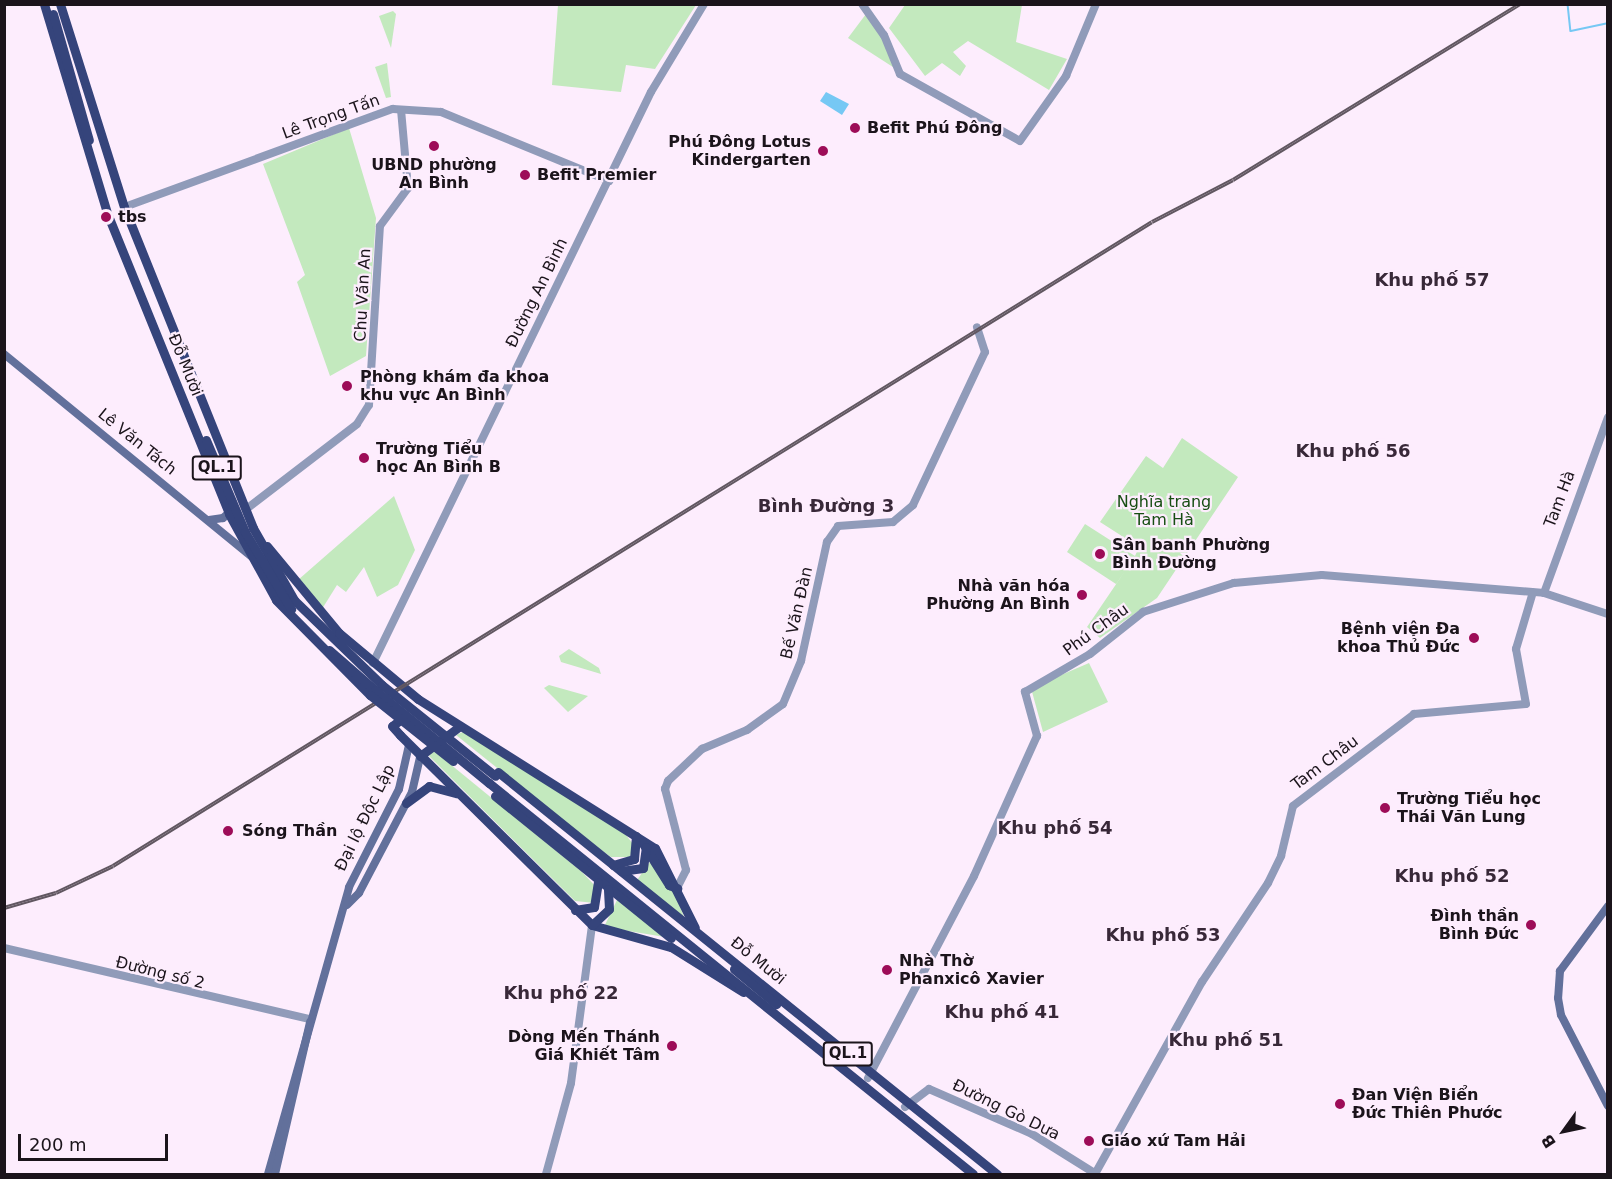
<!DOCTYPE html>
<meta charset="utf-8">
<style>
body{margin:0}
#map{position:relative;width:1612px;height:1179px;overflow:hidden;background:#fdedfd;font-family:"DejaVu Sans",sans-serif}
div>[style]{position:absolute}
.green>*{inset:0;background:#c3e9be}
.water>*{inset:0;background:#76c8f4}
.stream>*{height:1.5px;margin:-0.75px;padding:0 0.75px;transform-origin:0.75px;border-radius:0.75px;background:#76c8f4}
.tertiary>*{height:8px;margin:-4px;padding:0 4px;transform-origin:4px;border-radius:4px;background:#909bb9}
.secondary>*{height:8px;margin:-4px;padding:0 4px;transform-origin:4px;border-radius:4px;background:#62709b}
.trunk>*{height:9px;margin:-4.5px;padding:0 4.5px;transform-origin:4.5px;border-radius:4.5px;background:#35447b}
.rail>*{height:4px;margin-top:-2px;transform-origin:0;background:repeating-linear-gradient(90deg,#fdedfd 0 4.5px,#615761 0 9px);box-sizing:border-box;border-block:2px solid #615761}
.trunk-bridge>*{height:9px;margin:-4.5px;padding:0 4.5px;transform-origin:4.5px;border-radius:4.5px;background:#35447b}
.dots>*{width:16px;height:16px;translate:-50% -50%;box-sizing:border-box;border:3px solid #fdedfd;border-radius:50%}
span{translate:-50% -50%;white-space:nowrap;text-align:center;line-height:1.15;-webkit-text-stroke:4.5px #fdedfd;paint-order:stroke}
.shield-label span{padding:2px 4px;background:#fdedfd;border:2px solid;border-radius:4px;-webkit-text-stroke-width:0}
.shield-label{font-size:15px;color:#1b141b;font-weight:700}
.street-label{font-size:16px;color:#1b141b}
.poi-label{font-size:16px;color:#1b141b;font-weight:700}
.left{translate:0 -50%;text-align:left}
.right{translate:-100% -50%;text-align:right}
.park-label{font-size:16px;color:#174e13}
.neighbourhood-label{font-size:18px;color:#382838;font-weight:700}
.frame{position:absolute;inset:0;border:6px solid #1b141b;pointer-events:none}
.north{position:absolute;left:1534px;top:1101px;width:60px;height:60px;-webkit-text-stroke:4px #fdedfd;paint-order:stroke;rotate:237deg;font-size:16px;font-weight:700;line-height:24px;text-align:center;color:#1b141b}
.north::after{content:'';display:block;margin:auto;width:21px;height:27px;background:#1b141b;clip-path:polygon(50% 0,100% 100%,50% 72%,0 100%)}
.scale{position:absolute;left:18px;top:1134px;width:150px;height:27px;box-sizing:border-box;border:3px solid #1b141b;border-top:0;padding-left:8px;font-size:18px;line-height:21px;white-space:nowrap;color:#1b141b;-webkit-text-stroke:4px #fdedfd;paint-order:stroke}
</style>
<div id="map">
<div class="green">
<i style="clip-path:polygon(558px 5px,558px 4px,696px 5px,655px 69px,626px 65px,621px 92px,552px 85px)"></i>
<i style="clip-path:polygon(905px 5px,1022px 5px,1016px 42px,1067px 59px,1049px 90px,968px 41px,953px 52px,966px 66px,960px 76px,942px 63px,925px 76px,889px 28px)"></i>
<i style="clip-path:polygon(393px 11px,396px 14px,391px 48px,379px 16px)"></i>
<i style="clip-path:polygon(866px 14px,884px 41px,896px 69px,848px 38px)"></i>
<i style="clip-path:polygon(387px 63px,391px 97px,386px 98px,375px 67px)"></i>
<i style="clip-path:polygon(349px 128px,376px 218px,366px 356px,330px 376px,297px 282px,305px 275px,263px 164px)"></i>
<i style="clip-path:polygon(1182px 438px,1238px 477px,1157px 598px,1100px 638px,1087px 627px,1125px 571px,1116px 584px,1067px 552px,1085px 524px,1135px 556px,1139px 547px,1100px 522px,1146px 456px,1163px 468px)"></i>
<i style="clip-path:polygon(394px 496px,415px 550px,398px 585px,377px 597px,364px 567px,346px 592px,337px 585px,322px 609px,298px 580px)"></i>
<i style="clip-path:polygon(569px 649px,599px 668px,601px 674px,561px 662px,559px 656px)"></i>
<i style="clip-path:polygon(1089px 663px,1108px 702px,1043px 732px,1031px 688px)"></i>
<i style="clip-path:polygon(549px 685px,588px 696px,568px 712px,544px 688px)"></i>
<i style="clip-path:polygon(465px 731px,626px 835px,633px 844px,630px 857px,611px 857px,587px 840px,456px 735px)"></i>
<i style="clip-path:polygon(433px 750px,582px 872px,597px 888px,595px 903px,575px 901px,429px 756px)"></i>
<i style="clip-path:polygon(650px 862px,674px 891px,684px 917px,637px 880px)"></i>
<i style="clip-path:polygon(617px 900px,665px 937px,604px 927px)"></i>
</div>
<div class="water">
<i style="clip-path:polygon(826px 92px,849px 104px,842px 115px,820px 101px)"></i>
</div>
<div class="stream">
<i style="left:1568px;top:4px;width:27px;rotate:84deg"></i>
<i style="left:1571px;top:31px;width:38px;rotate:-12deg"></i>
</div>
<div class="tertiary">
<i style="left:862px;top:4px;width:38px;rotate:55deg"></i>
<i style="left:884px;top:35px;width:42px;rotate:67.7deg"></i>
<i style="left:900px;top:74px;width:137px;rotate:29.2deg"></i>
<i style="left:1020px;top:141px;width:80px;rotate:-54.7deg"></i>
<i style="left:1066px;top:76px;width:78px;rotate:-67.4deg"></i>
<i style="left:130px;top:205px;width:280px;rotate:-20.1deg"></i>
<i style="left:393px;top:109px;width:48px;rotate:3.6deg"></i>
<i style="left:441px;top:112px;width:182px;rotate:22.3deg"></i>
<i style="left:249px;top:507px;width:136px;rotate:-37.5deg"></i>
<i style="left:357px;top:424px;width:22px;rotate:-58deg"></i>
<i style="left:369px;top:405px;width:179px;rotate:-86.5deg"></i>
<i style="left:380px;top:226px;width:47px;rotate:-53.6deg"></i>
<i style="left:408px;top:188px;width:78px;rotate:-95.1deg"></i>
<i style="left:1544px;top:593px;width:187px;rotate:-70deg"></i>
<i style="left:373px;top:663px;width:635px;rotate:-64.04deg"></i>
<i style="left:651px;top:92px;width:103px;rotate:-58.9deg"></i>
<i style="left:677px;top:888px;width:20px;rotate:-63deg"></i>
<i style="left:686px;top:870px;width:84px;rotate:-104.5deg"></i>
<i style="left:665px;top:789px;width:9px;rotate:-69deg"></i>
<i style="left:668px;top:781px;width:47px;rotate:-43.3deg"></i>
<i style="left:702px;top:749px;width:49px;rotate:-22.9deg"></i>
<i style="left:747px;top:730px;width:44px;rotate:-35.8deg"></i>
<i style="left:783px;top:704px;width:47px;rotate:-67.3deg"></i>
<i style="left:801px;top:661px;width:122px;rotate:-77.7deg"></i>
<i style="left:827px;top:542px;width:19px;rotate:-55deg"></i>
<i style="left:838px;top:526px;width:55px;rotate:-4.2deg"></i>
<i style="left:893px;top:522px;width:26px;rotate:-40deg"></i>
<i style="left:913px;top:505px;width:169px;rotate:-64.8deg"></i>
<i style="left:985px;top:352px;width:26px;rotate:-108deg"></i>
<i style="left:4px;top:948px;width:314px;rotate:13.1deg"></i>
<i style="left:868px;top:1078px;width:228px;rotate:-62.3deg"></i>
<i style="left:974px;top:876px;width:154px;rotate:-65.8deg"></i>
<i style="left:1037px;top:736px;width:46px;rotate:-105.3deg"></i>
<i style="left:1025px;top:692px;width:75px;rotate:-30.3deg"></i>
<i style="left:1090px;top:654px;width:68px;rotate:-38.4deg"></i>
<i style="left:1143px;top:612px;width:96px;rotate:-17.7deg"></i>
<i style="left:1234px;top:583px;width:88px;rotate:-5.2deg"></i>
<i style="left:1322px;top:575px;width:223px;rotate:4.6deg"></i>
<i style="left:1544px;top:593px;width:67px;rotate:18.2deg"></i>
<i style="left:905px;top:1107px;width:30px;rotate:-37deg"></i>
<i style="left:929px;top:1089px;width:112px;rotate:23.6deg"></i>
<i style="left:1032px;top:1134px;width:75px;rotate:32deg"></i>
<i style="left:546px;top:1174px;width:94px;rotate:-74.6deg"></i>
<i style="left:571px;top:1083px;width:159px;rotate:-82.4deg"></i>
<i style="left:1095px;top:1174px;width:220px;rotate:-60.9deg"></i>
<i style="left:1202px;top:982px;width:119px;rotate:-56.3deg"></i>
<i style="left:1268px;top:883px;width:30px;rotate:-64deg"></i>
<i style="left:1281px;top:856px;width:51px;rotate:-76.5deg"></i>
<i style="left:1293px;top:806px;width:152px;rotate:-37.2deg"></i>
<i style="left:1414px;top:714px;width:112px;rotate:-5.1deg"></i>
<i style="left:1526px;top:704px;width:56px;rotate:-100.3deg"></i>
<i style="left:1516px;top:649px;width:59px;rotate:-73.4deg"></i>
</div>
<div class="secondary">
<i style="left:4px;top:354px;width:320px;rotate:39.3deg"></i>
<i style="left:209px;top:520px;width:14px;rotate:-8deg"></i>
<i style="left:223px;top:518px;width:12px;rotate:-42deg"></i>
<i style="left:347px;top:905px;width:17px;rotate:-45deg"></i>
<i style="left:359px;top:893px;width:114px;rotate:-62.3deg"></i>
<i style="left:412px;top:792px;width:37px;rotate:-77deg"></i>
<i style="left:1608px;top:906px;width:81px;rotate:126.4deg"></i>
<i style="left:1560px;top:971px;width:27px;rotate:94deg"></i>
<i style="left:1558px;top:998px;width:17px;rotate:80deg"></i>
<i style="left:1561px;top:1015px;width:102px;rotate:62.7deg"></i>
<i style="left:268px;top:1174px;width:298px;rotate:-74.2deg"></i>
<i style="left:349px;top:887px;width:110px;rotate:-63deg"></i>
<i style="left:399px;top:789px;width:45px;rotate:-77.2deg"></i>
<i style="left:275px;top:1174px;width:156px;rotate:-77deg"></i>
</div>
<div class="trunk">
<i style="left:44px;top:4px;width:218px;rotate:73.2deg"></i>
<i style="left:107px;top:213px;width:325px;rotate:67.9deg"></i>
<i style="left:229px;top:514px;width:98px;rotate:61.3deg"></i>
<i style="left:276px;top:600px;width:134px;rotate:45.3deg"></i>
<i style="left:60px;top:4px;width:213px;rotate:72.5deg"></i>
<i style="left:124px;top:207px;width:346px;rotate:68.1deg"></i>
<i style="left:253px;top:528px;width:83px;rotate:60.3deg"></i>
<i style="left:294px;top:600px;width:122px;rotate:44deg"></i>
<i style="left:53px;top:14px;width:131px;rotate:74.1deg"></i>
<i style="left:206px;top:440px;width:100px;rotate:67deg"></i>
<i style="left:245px;top:532px;width:90px;rotate:59.1deg"></i>
<i style="left:267px;top:546px;width:113px;rotate:50.4deg"></i>
<i style="left:339px;top:633px;width:103px;rotate:39.9deg"></i>
<i style="left:418px;top:699px;width:280px;rotate:32.2deg"></i>
<i style="left:655px;top:848px;width:89px;rotate:63.4deg"></i>
<i style="left:329px;top:650px;width:61px;rotate:41deg"></i>
<i style="left:405px;top:716px;width:16px;rotate:142deg"></i>
<i style="left:392px;top:726px;width:12px;rotate:48deg"></i>
<i style="left:400px;top:735px;width:270px;rotate:44.7deg"></i>
<i style="left:592px;top:925px;width:82px;rotate:15.6deg"></i>
<i style="left:671px;top:947px;width:85px;rotate:32deg"></i>
<i style="left:420px;top:756px;width:50px;rotate:-36.9deg"></i>
<i style="left:498px;top:772px;width:641px;rotate:38.86deg"></i>
<i style="left:489px;top:783px;width:622px;rotate:38.93deg"></i>
<i style="left:495px;top:796px;width:226px;rotate:38.9deg"></i>
<i style="left:406px;top:803px;width:29px;rotate:-36deg"></i>
<i style="left:429px;top:786px;width:28px;rotate:15deg"></i>
<i style="left:642px;top:842px;width:51px;rotate:57.9deg"></i>
<i style="left:669px;top:885px;width:9px;rotate:21deg"></i>
<i style="left:613px;top:865px;width:22px;rotate:-16deg"></i>
<i style="left:634px;top:859px;width:23px;rotate:-85deg"></i>
<i style="left:621px;top:871px;width:22px;rotate:-8deg"></i>
<i style="left:643px;top:868px;width:21px;rotate:-82deg"></i>
<i style="left:575px;top:910px;width:19px;rotate:-9deg"></i>
<i style="left:594px;top:907px;width:25px;rotate:-81deg"></i>
<i style="left:592px;top:925px;width:23px;rotate:-43deg"></i>
<i style="left:609px;top:909px;width:20px;rotate:-93deg"></i>
<i style="left:734px;top:969px;width:55px;rotate:39.8deg"></i>
</div>
<div class="rail">
<i style="left:4px;top:908px;width:54px;rotate:-16.1deg"></i>
<i style="left:56px;top:893px;width:63px;rotate:-25.3deg"></i>
<i style="left:113px;top:866px;width:1222px;rotate:-31.79deg"></i>
<i style="left:1152px;top:222px;width:91px;rotate:-27.4deg"></i>
<i style="left:1233px;top:180px;width:337px;rotate:-31.5deg"></i>
</div>
<div class="trunk-bridge">
<i style="left:382px;top:685px;width:145px;rotate:38.8deg"></i>
<i style="left:375px;top:690px;width:147px;rotate:39.2deg"></i>
<i style="left:370px;top:695px;width:106px;rotate:38.5deg"></i>
</div>
<div class="dots">
<i style="left:855px;top:128px;background:#9d0c58"></i>
<i style="left:434px;top:146px;background:#9d0c58"></i>
<i style="left:823px;top:151px;background:#9d0c58"></i>
<i style="left:525px;top:175px;background:#9d0c58"></i>
<i style="left:106px;top:217px;background:#9d0c58"></i>
<i style="left:347px;top:386px;background:#9d0c58"></i>
<i style="left:364px;top:458px;background:#9d0c58"></i>
<i style="left:1100px;top:554px;background:#9d0c58"></i>
<i style="left:1082px;top:595px;background:#9d0c58"></i>
<i style="left:1474px;top:638px;background:#9d0c58"></i>
<i style="left:1385px;top:808px;background:#9d0c58"></i>
<i style="left:228px;top:831px;background:#9d0c58"></i>
<i style="left:1531px;top:925px;background:#9d0c58"></i>
<i style="left:887px;top:970px;background:#9d0c58"></i>
<i style="left:672px;top:1046px;background:#9d0c58"></i>
<i style="left:1340px;top:1104px;background:#9d0c58"></i>
<i style="left:1089px;top:1141px;background:#9d0c58"></i>
</div>
<div class="shield-label">
<span style="left:217px;top:468px">QL.1</span>
<span style="left:848px;top:1054px">QL.1</span>
</div>
<div class="street-label">
<span style="left:331px;top:117px;rotate:-20deg">Lê Trọng Tấn</span>
<span style="left:537px;top:293px;rotate:-64deg">Đường An Bình</span>
<span style="left:363px;top:295px;rotate:-87deg">Chu Văn An</span>
<span style="left:185px;top:365px;rotate:68deg">Đỗ Mười</span>
<span style="left:137px;top:442px;rotate:39deg">Lê Văn Tách</span>
<span style="left:1560px;top:499px;rotate:-69deg">Tam Hà</span>
<span style="left:797px;top:613px;rotate:-77deg">Bế Văn Đàn</span>
<span style="left:1096px;top:630px;rotate:-36deg">Phú Châu</span>
<span style="left:1325px;top:763px;rotate:-37deg">Tam Châu</span>
<span style="left:365px;top:818px;rotate:-64deg">Đại lộ Độc Lập</span>
<span style="left:758px;top:961px;rotate:39deg">Đỗ Mười</span>
<span style="left:160px;top:973px;rotate:14deg">Đường số 2</span>
<span style="left:1006px;top:1110px;rotate:26deg">Đường Gò Dưa</span>
</div>
<div class="poi-label">
<span class="left" style="left:867px;top:128px">Befit Phú Đông</span>
<span class="right" style="left:811px;top:151px">Phú Đông Lotus<br>Kindergarten</span>
<span style="left:434px;top:174px">UBND phường<br>An Bình</span>
<span class="left" style="left:537px;top:175px">Befit Premier</span>
<span class="left" style="left:118px;top:217px">tbs</span>
<span class="left" style="left:360px;top:386px">Phòng khám đa khoa<br>khu vực An Bình</span>
<span class="left" style="left:376px;top:458px">Trường Tiểu<br>học An Bình B</span>
<span class="left" style="left:1112px;top:554px">Sân banh Phường<br>Bình Đường</span>
<span class="right" style="left:1070px;top:595px">Nhà văn hóa<br>Phường An Bình</span>
<span class="right" style="left:1460px;top:638px">Bệnh viện Đa<br>khoa Thủ Đức</span>
<span class="left" style="left:1397px;top:808px">Trường Tiểu học<br>Thái Văn Lung</span>
<span class="left" style="left:242px;top:831px">Sóng Thần</span>
<span class="right" style="left:1519px;top:925px">Đình thần<br>Bình Đức</span>
<span class="left" style="left:899px;top:970px">Nhà Thờ<br>Phanxicô Xavier</span>
<span class="right" style="left:660px;top:1046px">Dòng Mến Thánh<br>Giá Khiết Tâm</span>
<span class="left" style="left:1352px;top:1104px">Đan Viện Biển<br>Đức Thiên Phước</span>
<span class="left" style="left:1101px;top:1141px">Giáo xứ Tam Hải</span>
</div>
<div class="park-label">
<span style="left:1164px;top:511px">Nghĩa trang<br>Tam Hà</span>
</div>
<div class="neighbourhood-label">
<span style="left:1432px;top:280px">Khu phố 57</span>
<span style="left:1353px;top:451px">Khu phố 56</span>
<span style="left:826px;top:506px">Bình Đường 3</span>
<span style="left:1055px;top:828px">Khu phố 54</span>
<span style="left:1452px;top:876px">Khu phố 52</span>
<span style="left:1163px;top:935px">Khu phố 53</span>
<span style="left:561px;top:993px">Khu phố 22</span>
<span style="left:1002px;top:1012px">Khu phố 41</span>
<span style="left:1226px;top:1040px">Khu phố 51</span>
</div>
<div class="frame"></div>
<div class="north">B</div>
<div class="scale">200 m</div>
</div>
